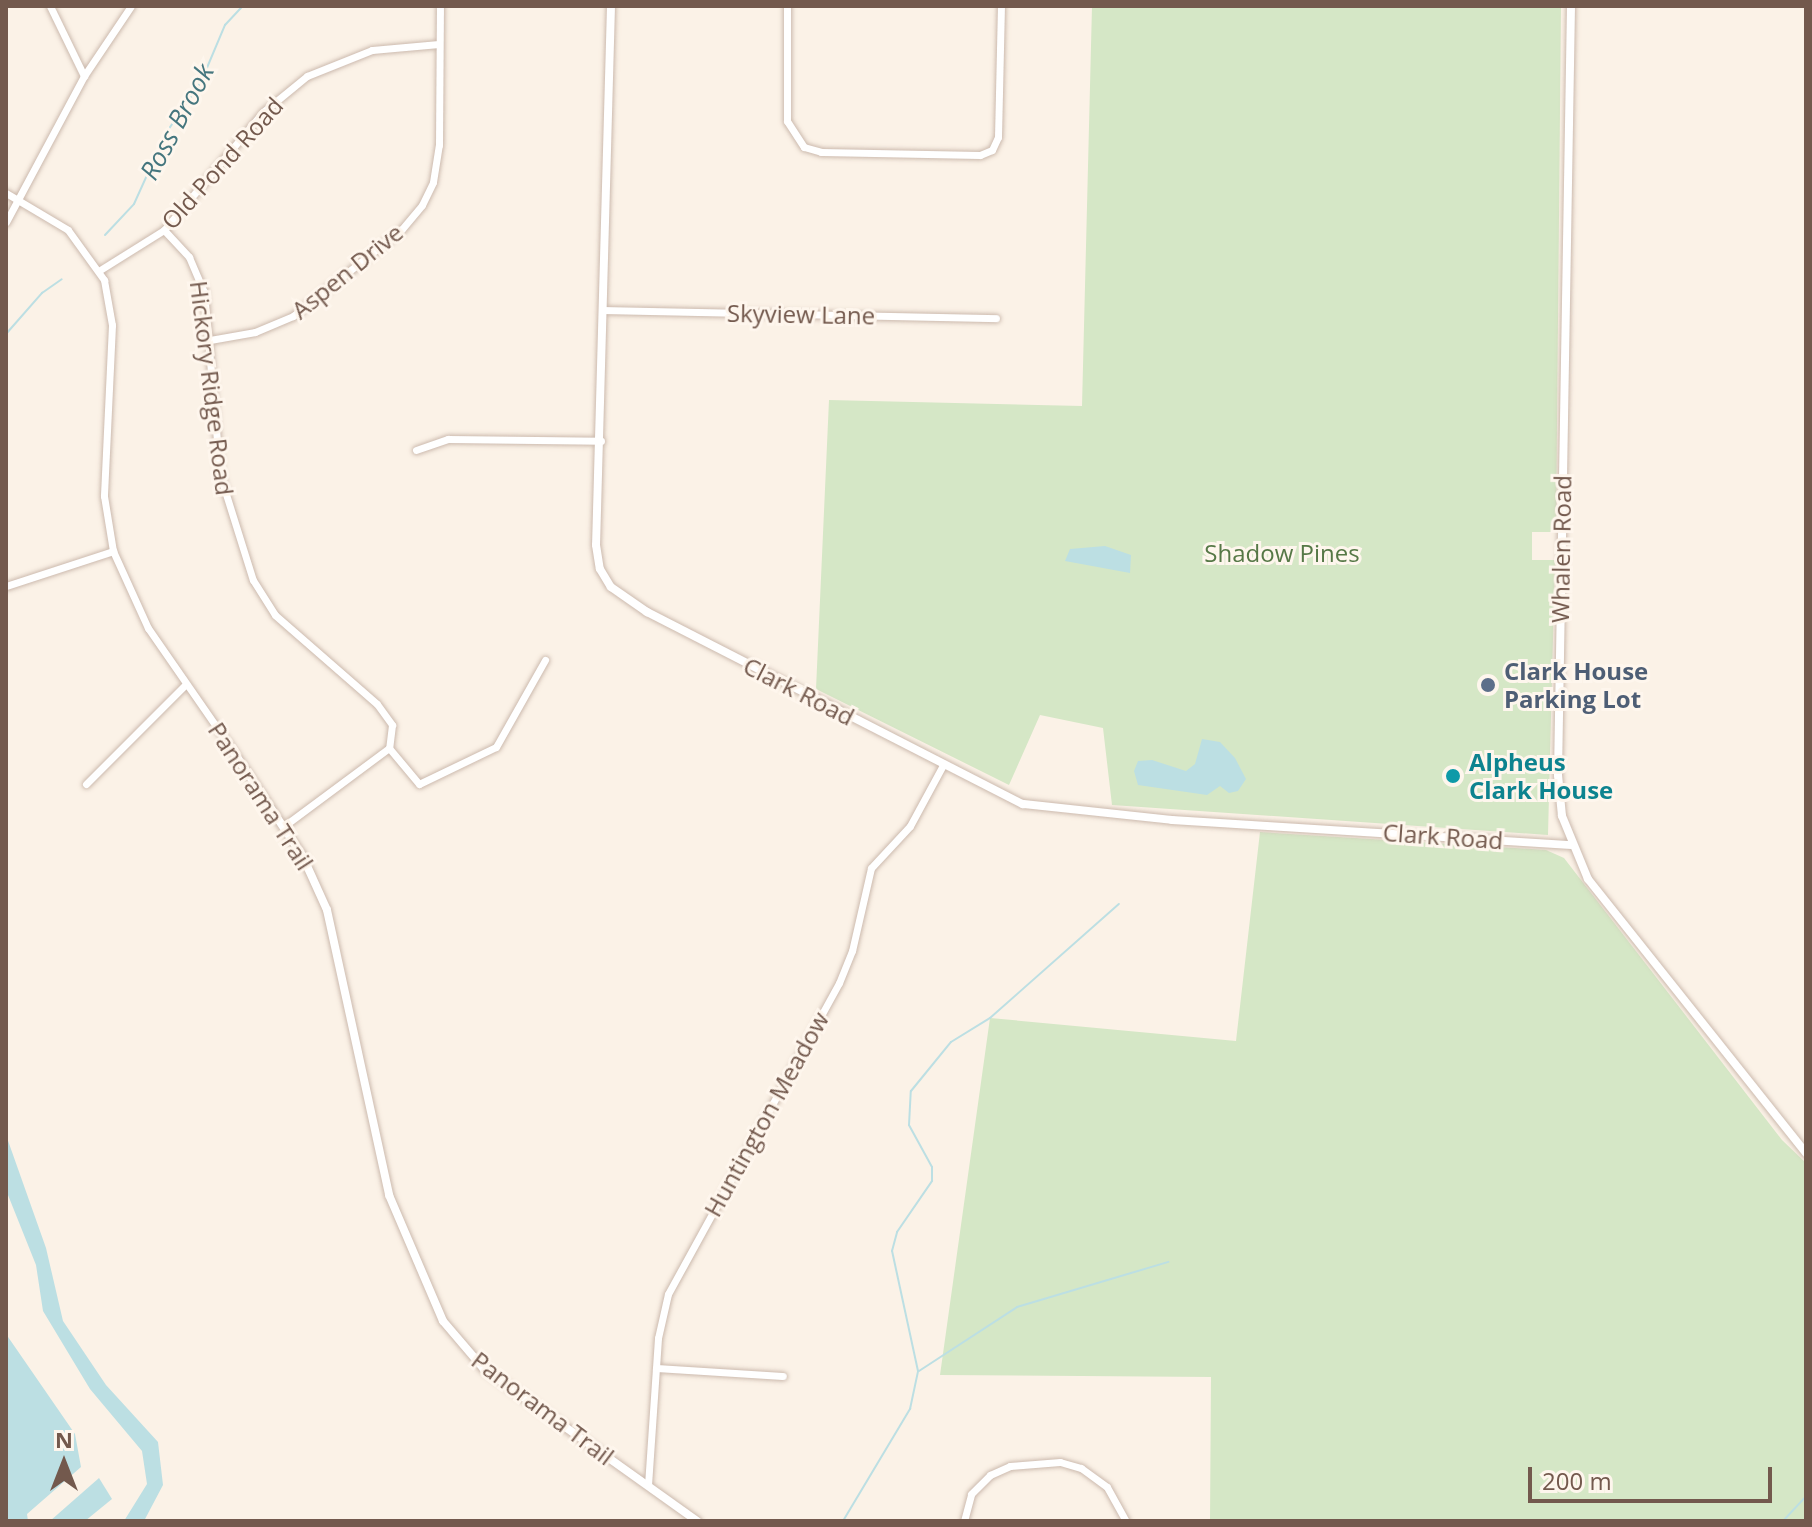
<!DOCTYPE html>
<style>
body{margin:0}
#map{position:relative;width:1812px;height:1527px;overflow:hidden;background:#fbf2e7;font-family:"Open Sans",sans-serif}
div>[style]{position:absolute}
.green>*{inset:0;background:#d5e7c6}
.water>*{inset:0;background:#bcdfe3}
.stream>*{height:2px;margin:-1px;padding:0 1px;transform-origin:1px;border-radius:1px;background:#bcdfe3}
.roads{filter:drop-shadow(0 0 2px #ccbaae) drop-shadow(0 0 2px #ccbaae)}
.minor>*{height:7px;margin:-3.5px;padding:0 3.5px;transform-origin:3.5px;border-radius:3.5px;background:#fff}
.tertiary>*{height:8px;margin:-4px;padding:0 4px;transform-origin:4px;border-radius:4px;background:#fff}
.dots>*{width:22px;height:22px;translate:-50% -50%;box-sizing:border-box;border:4px solid #fef6ed;border-radius:50%}
span{translate:-50% -50%;white-space:nowrap;text-align:center;line-height:1.15;-webkit-text-stroke:6px #fef6ed;paint-order:stroke}
.street-label{font-size:24px;color:#73594d}
.park-label{font-size:24px;color:#567846}
.service-label{font-size:24px;color:#4e5e75;font-weight:700}
.left{translate:0 -50%;text-align:left}
.culture-label{font-size:24px;color:#0d838f;font-weight:700}
.water-label{font-size:26px;color:#45767e;font-style:italic}
.frame{position:absolute;inset:0;border:8px solid #73594d;pointer-events:none}
.north{position:absolute;left:24px;top:1423px;width:80px;height:80px;-webkit-text-stroke:6px #fef6ed;paint-order:stroke;rotate:0deg;font-size:22px;font-weight:700;line-height:32px;text-align:center;color:#73594d}
.north::after{content:'';display:block;margin:auto;width:28px;height:36px;background:#73594d;clip-path:polygon(50% 0,100% 100%,50% 72%,0 100%)}
.scale{position:absolute;left:1528px;top:1467px;width:244px;height:36px;box-sizing:border-box;border:4px solid #73594d;border-top:0;padding-left:10px;font-size:24px;line-height:28px;white-space:nowrap;color:#73594d;-webkit-text-stroke:6px #fef6ed;paint-order:stroke}
</style>
<div id="map">
<div class="green">
<i style="clip-path:polygon(1092px 6px,1561px 6px,1556px 532px,1532px 532px,1532px 560px,1555px 560px,1548px 835px,1112px 805px,1103px 728px,1040px 715px,1009px 785px,816px 689px,829px 400px,1082px 406px)"></i>
<i style="clip-path:polygon(1260px 832px,1546px 850px,1564px 858px,1782px 1140px,1806px 1163px,1806px 1521px,1210px 1521px,1211px 1377px,940px 1375px,990px 1018px,1236px 1041px)"></i>
</div>
<div class="water">
<i style="clip-path:polygon(1105px 546px,1131px 555px,1130px 573px,1065px 561px,1070px 549px)"></i>
<i style="clip-path:polygon(1202px 739px,1220px 742px,1235px 758px,1246px 779px,1238px 791px,1229px 793px,1220px 786px,1207px 795px,1138px 785px,1134px 771px,1138px 761px,1152px 760px,1186px 771px,1195px 764px)"></i>
<i style="clip-path:polygon(6px 1135px,46px 1248px,63px 1321px,106px 1385px,158px 1442px,163px 1485px,144px 1521px,124px 1521px,147px 1484px,142px 1451px,90px 1389px,43px 1311px,36px 1265px,6px 1190px)"></i>
<i style="clip-path:polygon(6px 1334px,75px 1434px,81px 1467px,27px 1514px,28px 1521px,6px 1521px)"></i>
<i style="clip-path:polygon(99px 1478px,112px 1499px,85px 1521px,50px 1521px)"></i>
</div>
<div class="stream">
<i style="left:105px;top:235px;width:42px;rotate:-46.9deg"></i>
<i style="left:134px;top:204px;width:78px;rotate:-65.7deg"></i>
<i style="left:166px;top:133px;width:62px;rotate:-55.5deg"></i>
<i style="left:201px;top:82px;width:62px;rotate:-67.2deg"></i>
<i style="left:225px;top:25px;width:26px;rotate:-47deg"></i>
<i style="left:6px;top:334px;width:55px;rotate:-48.7deg"></i>
<i style="left:42px;top:293px;width:24px;rotate:-35deg"></i>
<i style="left:919px;top:1371px;width:117px;rotate:-33.1deg"></i>
<i style="left:1017px;top:1307px;width:158px;rotate:-16.6deg"></i>
<i style="left:843px;top:1521px;width:131px;rotate:-59.1deg"></i>
<i style="left:910px;top:1409px;width:39px;rotate:-78deg"></i>
<i style="left:918px;top:1371px;width:123px;rotate:-102.2deg"></i>
<i style="left:892px;top:1251px;width:20px;rotate:-75deg"></i>
<i style="left:897px;top:1232px;width:62px;rotate:-55.5deg"></i>
<i style="left:932px;top:1181px;width:14px;rotate:-90deg"></i>
<i style="left:932px;top:1167px;width:48px;rotate:-118.7deg"></i>
<i style="left:909px;top:1125px;width:34px;rotate:-87deg"></i>
<i style="left:911px;top:1091px;width:63px;rotate:-50.8deg"></i>
<i style="left:951px;top:1042px;width:46px;rotate:-31.6deg"></i>
<i style="left:990px;top:1018px;width:172px;rotate:-41.5deg"></i>
<i style="left:1783px;top:1521px;width:34px;rotate:-47deg"></i>
</div>
<div class="roads">
<div class="minor">
<i style="left:50px;top:6px;width:78px;rotate:64.1deg"></i>
<i style="left:787px;top:6px;width:115px;rotate:90deg"></i>
<i style="left:787px;top:121px;width:31px;rotate:57deg"></i>
<i style="left:804px;top:147px;width:18px;rotate:16deg"></i>
<i style="left:821px;top:152px;width:159px;rotate:1.1deg"></i>
<i style="left:980px;top:155px;width:13px;rotate:-23deg"></i>
<i style="left:992px;top:150px;width:14px;rotate:-65deg"></i>
<i style="left:998px;top:137px;width:131px;rotate:-88.7deg"></i>
<i style="left:6px;top:193px;width:72px;rotate:30.8deg"></i>
<i style="left:68px;top:230px;width:62px;rotate:54.2deg"></i>
<i style="left:104px;top:280px;width:46px;rotate:79.9deg"></i>
<i style="left:112px;top:325px;width:171px;rotate:92.7deg"></i>
<i style="left:104px;top:496px;width:56px;rotate:80.7deg"></i>
<i style="left:113px;top:551px;width:85px;rotate:65.6deg"></i>
<i style="left:148px;top:628px;width:139px;rotate:55.3deg"></i>
<i style="left:6px;top:222px;width:166px;rotate:-61.9deg"></i>
<i style="left:84px;top:76px;width:84px;rotate:-56.1deg"></i>
<i style="left:164px;top:230px;width:37px;rotate:47deg"></i>
<i style="left:189px;top:257px;width:38px;rotate:67deg"></i>
<i style="left:204px;top:292px;width:184px;rotate:85deg"></i>
<i style="left:220px;top:475px;width:110px;rotate:72.6deg"></i>
<i style="left:253px;top:580px;width:41px;rotate:57.8deg"></i>
<i style="left:275px;top:615px;width:135px;rotate:41.1deg"></i>
<i style="left:377px;top:704px;width:26px;rotate:54deg"></i>
<i style="left:392px;top:725px;width:23px;rotate:97deg"></i>
<i style="left:389px;top:748px;width:131px;rotate:143.4deg"></i>
<i style="left:100px;top:270px;width:75px;rotate:-32deg"></i>
<i style="left:164px;top:230px;width:154px;rotate:-50deg"></i>
<i style="left:263px;top:112px;width:57px;rotate:-39.3deg"></i>
<i style="left:307px;top:76px;width:70px;rotate:-21.8deg"></i>
<i style="left:372px;top:50px;width:67px;rotate:-5.1deg"></i>
<i style="left:605px;top:310px;width:391px;rotate:1.2deg"></i>
<i style="left:210px;top:340px;width:46px;rotate:-10.1deg"></i>
<i style="left:255px;top:332px;width:41px;rotate:-22.8deg"></i>
<i style="left:293px;top:316px;width:139px;rotate:-38.6deg"></i>
<i style="left:402px;top:229px;width:31px;rotate:-50deg"></i>
<i style="left:422px;top:205px;width:25px;rotate:-64deg"></i>
<i style="left:433px;top:182px;width:37px;rotate:-81deg"></i>
<i style="left:439px;top:145px;width:139px;rotate:-89.6deg"></i>
<i style="left:416px;top:450px;width:34px;rotate:-19deg"></i>
<i style="left:448px;top:439px;width:153px;rotate:0.7deg"></i>
<i style="left:6px;top:586px;width:113px;rotate:-18.1deg"></i>
<i style="left:389px;top:748px;width:47px;rotate:50.2deg"></i>
<i style="left:419px;top:784px;width:85px;rotate:-25.7deg"></i>
<i style="left:496px;top:747px;width:100px;rotate:-60.6deg"></i>
<i style="left:86px;top:784px;width:141px;rotate:-45deg"></i>
<i style="left:656px;top:1368px;width:127px;rotate:3.6deg"></i>
<i style="left:648px;top:1485px;width:147px;rotate:-86.1deg"></i>
<i style="left:658px;top:1338px;width:45px;rotate:-77.2deg"></i>
<i style="left:668px;top:1294px;width:355px;rotate:-61.2deg"></i>
<i style="left:839px;top:983px;width:35px;rotate:-68deg"></i>
<i style="left:852px;top:951px;width:85px;rotate:-77.1deg"></i>
<i style="left:871px;top:868px;width:57px;rotate:-47.1deg"></i>
<i style="left:910px;top:826px;width:69px;rotate:-61.6deg"></i>
<i style="left:964px;top:1521px;width:28px;rotate:-75deg"></i>
<i style="left:971px;top:1494px;width:27px;rotate:-45deg"></i>
<i style="left:990px;top:1475px;width:22px;rotate:-24deg"></i>
<i style="left:1010px;top:1466px;width:50px;rotate:-4.6deg"></i>
<i style="left:1060px;top:1462px;width:22px;rotate:16deg"></i>
<i style="left:1081px;top:1468px;width:32px;rotate:36deg"></i>
<i style="left:1107px;top:1487px;width:39px;rotate:61deg"></i>
</div>
<div class="tertiary">
<i style="left:611px;top:6px;width:539px;rotate:91.59deg"></i>
<i style="left:596px;top:545px;width:24px;rotate:81deg"></i>
<i style="left:600px;top:569px;width:21px;rotate:59deg"></i>
<i style="left:611px;top:587px;width:44px;rotate:34.8deg"></i>
<i style="left:647px;top:612px;width:422px;rotate:27.1deg"></i>
<i style="left:1023px;top:804px;width:150px;rotate:6.1deg"></i>
<i style="left:1172px;top:820px;width:400px;rotate:3.6deg"></i>
<i style="left:1571px;top:6px;width:769px;rotate:90.97deg"></i>
<i style="left:1558px;top:775px;width:41px;rotate:84.4deg"></i>
<i style="left:1562px;top:816px;width:68px;rotate:67.6deg"></i>
<i style="left:1588px;top:879px;width:350px;rotate:51.5deg"></i>
<i style="left:227px;top:742px;width:138px;rotate:56.5deg"></i>
<i style="left:303px;top:857px;width:58px;rotate:65.6deg"></i>
<i style="left:327px;top:910px;width:292px;rotate:77.7deg"></i>
<i style="left:389px;top:1195px;width:137px;rotate:66.8deg"></i>
<i style="left:443px;top:1321px;width:63px;rotate:49.5deg"></i>
<i style="left:484px;top:1369px;width:262px;rotate:35.5deg"></i>
</div>
</div>
<div class="dots">
<i style="left:1488px;top:685px;background:#5c6f8a"></i>
<i style="left:1453px;top:776px;background:#0f9aa8"></i>
</div>
<div class="street-label">
<span style="left:222px;top:163px;rotate:-48deg">Old Pond Road</span>
<span style="left:347px;top:271px;rotate:-39deg">Aspen Drive</span>
<span style="left:801px;top:314px;rotate:1deg">Skyview Lane</span>
<span style="left:212px;top:388px;rotate:83deg">Hickory Ridge Road</span>
<span style="left:1561px;top:549px;rotate:-89deg">Whalen Road</span>
<span style="left:799px;top:691px;rotate:27deg">Clark Road</span>
<span style="left:261px;top:796px;rotate:57deg">Panorama Trail</span>
<span style="left:1443px;top:836px;rotate:4deg">Clark Road</span>
<span style="left:766px;top:1114px;rotate:-61deg">Huntington Meadow</span>
<span style="left:543px;top:1408px;rotate:37deg">Panorama Trail</span>
</div>
<div class="park-label">
<span style="left:1282px;top:553px">Shadow Pines</span>
</div>
<div class="service-label">
<span class="left" style="left:1504px;top:685px">Clark House<br>Parking Lot</span>
</div>
<div class="culture-label">
<span class="left" style="left:1469px;top:776px">Alpheus<br>Clark House</span>
</div>
<div class="water-label">
<span style="left:177px;top:122px;rotate:-62deg">Ross Brook</span>
</div>
<div class="frame"></div>
<div class="north">N</div>
<div class="scale">200 m</div>
</div>
